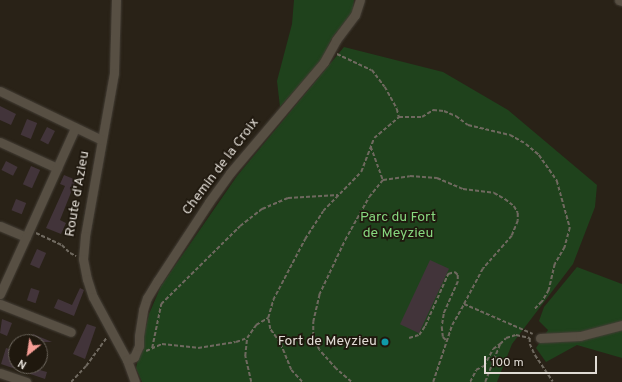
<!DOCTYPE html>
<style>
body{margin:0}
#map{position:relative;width:622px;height:382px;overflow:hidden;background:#292217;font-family:Overpass,sans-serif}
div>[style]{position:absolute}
.green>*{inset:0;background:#1f421c}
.building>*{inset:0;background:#42343a;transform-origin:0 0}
.path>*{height:1.5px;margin-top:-0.75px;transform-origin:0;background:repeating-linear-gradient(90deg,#6f695f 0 4px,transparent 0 6px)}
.roads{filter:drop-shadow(0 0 1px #433d35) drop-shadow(0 0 1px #433d35)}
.street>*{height:9px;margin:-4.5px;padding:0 4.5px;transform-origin:4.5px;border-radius:4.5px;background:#574f43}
.dots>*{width:11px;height:11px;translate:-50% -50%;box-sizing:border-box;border:2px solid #1f180e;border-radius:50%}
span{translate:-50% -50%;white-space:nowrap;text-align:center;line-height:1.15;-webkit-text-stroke:3.5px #1f180e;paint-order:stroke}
.street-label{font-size:14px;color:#e0dbd4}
.park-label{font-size:14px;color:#86d77e}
.poi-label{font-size:14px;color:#e0dbd4}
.right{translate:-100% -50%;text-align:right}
.north{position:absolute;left:8px;top:334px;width:40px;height:40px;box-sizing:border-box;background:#1f180e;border:1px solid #6c665d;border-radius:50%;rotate:210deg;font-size:11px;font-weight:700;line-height:16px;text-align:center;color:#e0dbd4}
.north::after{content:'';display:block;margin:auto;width:14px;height:18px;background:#f59c94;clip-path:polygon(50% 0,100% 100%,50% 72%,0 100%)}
.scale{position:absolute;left:484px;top:356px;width:113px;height:18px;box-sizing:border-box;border:2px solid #e0dbd4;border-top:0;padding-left:5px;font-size:12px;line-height:14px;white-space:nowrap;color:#e0dbd4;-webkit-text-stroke:3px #1f180e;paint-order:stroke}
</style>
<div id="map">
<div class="green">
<i style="clip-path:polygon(294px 0,354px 0,353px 11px,332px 38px,321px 60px,280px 107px,277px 81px,292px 24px)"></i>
<i style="clip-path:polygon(344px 47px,443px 72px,508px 110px,597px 185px,595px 207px,573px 264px,512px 344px,497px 382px,142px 382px,136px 368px,149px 314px,161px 286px,237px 176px)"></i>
<i style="clip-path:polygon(577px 267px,622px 284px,622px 358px,577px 345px,546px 362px,536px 348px,548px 330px,539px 321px,544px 307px)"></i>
</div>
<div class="building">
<i style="clip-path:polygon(0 106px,16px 114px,11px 125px,0 120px)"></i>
<i style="left:27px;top:119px;width:11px;height:17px;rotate:22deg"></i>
<i style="left:47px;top:127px;width:9px;height:15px;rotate:27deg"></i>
<i style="left:6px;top:161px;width:13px;height:10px;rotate:27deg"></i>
<i style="left:31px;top:166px;width:10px;height:20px;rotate:24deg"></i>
<i style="clip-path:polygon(64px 175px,76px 180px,60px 220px,66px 223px,61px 234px,46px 228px,65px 186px,60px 184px)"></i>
<i style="left:16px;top:199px;width:11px;height:12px;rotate:22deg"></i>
<i style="left:37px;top:249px;width:10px;height:17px;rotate:24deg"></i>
<i style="left:430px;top:260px;width:21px;height:71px;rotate:25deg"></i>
<i style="left:31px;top:288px;width:9px;height:13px;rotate:18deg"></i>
<i style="clip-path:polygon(80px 288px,84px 290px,74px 316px,54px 308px,58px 299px,72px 305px)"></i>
<i style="clip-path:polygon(2px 319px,12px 323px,7px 336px,0 333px)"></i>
<i style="clip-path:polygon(87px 324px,96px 327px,85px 359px,73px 354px)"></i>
<i style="clip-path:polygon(33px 334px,52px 342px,29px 342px)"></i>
<i style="clip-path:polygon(6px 348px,16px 351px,16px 366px,37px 366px,36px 369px,47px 372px,45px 379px,1px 364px)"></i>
</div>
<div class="path">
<i style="left:337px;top:54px;width:38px;rotate:25deg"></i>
<i style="left:372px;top:70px;width:21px;rotate:53deg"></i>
<i style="left:385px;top:87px;width:25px;rotate:61deg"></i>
<i style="left:397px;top:109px;width:8px;rotate:76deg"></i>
<i style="left:371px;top:147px;width:35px;rotate:70deg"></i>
<i style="left:36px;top:233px;width:29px;rotate:25deg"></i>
<i style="left:62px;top:245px;width:11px;rotate:45deg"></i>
<i style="left:70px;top:253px;width:7px;rotate:27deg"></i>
<i style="left:409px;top:338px;width:10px;rotate:-17deg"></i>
<i style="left:419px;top:335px;width:11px;rotate:-56deg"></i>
<i style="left:425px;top:326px;width:57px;rotate:-66.1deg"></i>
<i style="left:448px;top:274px;width:7px;rotate:-16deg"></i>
<i style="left:455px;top:272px;width:4px;rotate:45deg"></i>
<i style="left:458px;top:275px;width:7px;rotate:90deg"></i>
<i style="left:458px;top:282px;width:35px;rotate:114deg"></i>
<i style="left:444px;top:314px;width:13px;rotate:99deg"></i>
<i style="left:442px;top:327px;width:10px;rotate:84deg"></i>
<i style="left:443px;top:337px;width:6px;rotate:45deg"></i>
<i style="left:152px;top:348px;width:45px;rotate:-78.4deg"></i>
<i style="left:161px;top:304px;width:111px;rotate:-44.6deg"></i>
<i style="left:240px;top:226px;width:28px;rotate:-38deg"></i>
<i style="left:262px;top:209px;width:28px;rotate:-23deg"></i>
<i style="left:288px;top:198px;width:50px;rotate:-3.4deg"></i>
<i style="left:146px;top:351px;width:17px;rotate:-24deg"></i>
<i style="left:162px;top:344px;width:36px;rotate:6deg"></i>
<i style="left:198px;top:348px;width:38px;rotate:-9deg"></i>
<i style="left:236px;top:342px;width:12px;rotate:-20deg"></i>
<i style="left:71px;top:382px;width:22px;rotate:-47deg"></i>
<i style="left:86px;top:366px;width:34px;rotate:-54deg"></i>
<i style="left:251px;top:382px;width:27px;rotate:-103deg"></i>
<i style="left:245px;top:356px;width:18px;rotate:-84deg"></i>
<i style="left:247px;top:338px;width:16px;rotate:-55deg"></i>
<i style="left:256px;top:325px;width:14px;rotate:-30deg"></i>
<i style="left:302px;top:382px;width:16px;rotate:-133deg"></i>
<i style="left:291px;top:370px;width:29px;rotate:-112deg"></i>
<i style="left:280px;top:343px;width:17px;rotate:-126deg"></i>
<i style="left:270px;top:329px;width:11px;rotate:-100deg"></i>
<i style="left:268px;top:318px;width:19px;rotate:-74deg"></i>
<i style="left:273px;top:300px;width:69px;rotate:-62.3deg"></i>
<i style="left:305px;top:239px;width:33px;rotate:-57deg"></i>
<i style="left:323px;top:211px;width:54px;rotate:-45.7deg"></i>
<i style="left:361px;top:172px;width:36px;rotate:-69deg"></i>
<i style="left:374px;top:138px;width:33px;rotate:-40deg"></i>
<i style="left:399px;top:117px;width:23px"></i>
<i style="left:422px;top:117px;width:13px;rotate:-32deg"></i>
<i style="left:433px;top:110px;width:11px;rotate:5deg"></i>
<i style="left:444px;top:111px;width:13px;rotate:23deg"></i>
<i style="left:456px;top:116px;width:15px;rotate:37deg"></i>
<i style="left:468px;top:125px;width:43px;rotate:13.4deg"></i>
<i style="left:510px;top:135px;width:18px;rotate:29deg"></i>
<i style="left:526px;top:144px;width:17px;rotate:40deg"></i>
<i style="left:539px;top:155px;width:32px;rotate:55deg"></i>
<i style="left:557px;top:181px;width:49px;rotate:74.5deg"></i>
<i style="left:570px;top:228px;width:20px;rotate:105deg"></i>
<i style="left:565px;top:247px;width:20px;rotate:120deg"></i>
<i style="left:555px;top:264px;width:27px;rotate:103deg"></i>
<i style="left:549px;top:290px;width:14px;rotate:120deg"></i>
<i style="left:542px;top:302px;width:11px;rotate:135deg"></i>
<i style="left:351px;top:382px;width:20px;rotate:-139deg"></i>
<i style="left:336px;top:369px;width:25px;rotate:-132deg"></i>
<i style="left:319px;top:350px;width:15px;rotate:-113deg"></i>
<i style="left:313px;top:336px;width:14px;rotate:-90deg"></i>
<i style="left:313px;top:322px;width:28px;rotate:-77deg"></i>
<i style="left:319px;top:295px;width:61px;rotate:-64.7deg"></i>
<i style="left:345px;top:240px;width:49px;rotate:-60.8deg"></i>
<i style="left:369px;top:197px;width:22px;rotate:-51deg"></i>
<i style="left:383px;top:180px;width:27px;rotate:-8deg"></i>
<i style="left:410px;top:176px;width:27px;rotate:4deg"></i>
<i style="left:437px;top:178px;width:28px;rotate:23deg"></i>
<i style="left:463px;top:189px;width:31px;rotate:7deg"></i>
<i style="left:494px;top:193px;width:13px;rotate:29deg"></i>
<i style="left:505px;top:199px;width:11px;rotate:38deg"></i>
<i style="left:514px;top:206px;width:8px;rotate:60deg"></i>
<i style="left:518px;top:213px;width:8px;rotate:90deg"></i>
<i style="left:518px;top:221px;width:16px;rotate:112deg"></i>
<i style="left:512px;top:236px;width:44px;rotate:131.3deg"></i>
<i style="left:483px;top:269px;width:40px;rotate:118deg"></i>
<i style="left:433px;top:382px;width:60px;rotate:-71.6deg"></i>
<i style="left:452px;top:325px;width:24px;rotate:-60deg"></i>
<i style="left:464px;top:304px;width:75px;rotate:23.5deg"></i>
<i style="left:470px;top:382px;width:13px;rotate:-63deg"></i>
<i style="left:476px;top:370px;width:9px;rotate:-27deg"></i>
<i style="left:484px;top:366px;width:19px;rotate:-62deg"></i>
<i style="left:493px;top:349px;width:9px;rotate:-36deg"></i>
<i style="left:485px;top:382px;width:41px;rotate:-68.5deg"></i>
<i style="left:500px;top:344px;width:8px;rotate:-45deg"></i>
<i style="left:506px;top:338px;width:10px;rotate:-17deg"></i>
<i style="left:516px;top:335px;width:14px;rotate:12deg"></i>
<i style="left:530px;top:338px;width:6px;rotate:90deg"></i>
<i style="left:530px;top:344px;width:12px;rotate:66deg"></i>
<i style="left:535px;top:355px;width:32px;rotate:56deg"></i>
</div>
<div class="roads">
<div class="street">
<i style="left:116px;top:0;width:73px;rotate:91.6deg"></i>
<i style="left:114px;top:73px;width:166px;rotate:100.1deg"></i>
<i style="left:85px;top:236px;width:23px;rotate:95deg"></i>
<i style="left:83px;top:259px;width:20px;rotate:79deg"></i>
<i style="left:87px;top:279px;width:19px;rotate:72deg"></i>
<i style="left:93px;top:297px;width:72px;rotate:61.6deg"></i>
<i style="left:127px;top:360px;width:23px;rotate:70deg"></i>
<i style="left:619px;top:0;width:3px;rotate:18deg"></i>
<i style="left:0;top:91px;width:113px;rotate:25.7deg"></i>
<i style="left:0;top:142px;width:63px;rotate:24.5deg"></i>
<i style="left:0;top:226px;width:28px;rotate:23deg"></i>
<i style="left:26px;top:237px;width:120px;rotate:-65.8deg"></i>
<i style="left:0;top:294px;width:63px;rotate:-65.5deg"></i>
<i style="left:0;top:304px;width:76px;rotate:21.5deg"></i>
<i style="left:540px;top:338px;width:40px;rotate:-2.9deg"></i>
<i style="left:580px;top:336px;width:43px;rotate:-14.7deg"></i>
<i style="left:127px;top:360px;width:8px;rotate:-23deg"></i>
<i style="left:134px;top:357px;width:12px;rotate:-66deg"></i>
<i style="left:139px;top:346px;width:10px;rotate:-90deg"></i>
<i style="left:139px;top:336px;width:26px;rotate:-81deg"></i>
<i style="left:143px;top:310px;width:13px;rotate:-72deg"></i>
<i style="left:147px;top:298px;width:21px;rotate:-59deg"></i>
<i style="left:158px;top:280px;width:93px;rotate:-56.8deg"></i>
<i style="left:209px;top:202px;width:36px;rotate:-54deg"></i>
<i style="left:230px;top:173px;width:145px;rotate:-49.7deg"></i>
<i style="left:324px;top:62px;width:25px;rotate:-61deg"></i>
<i style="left:336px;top:40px;width:31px;rotate:-53deg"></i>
<i style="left:355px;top:15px;width:16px;rotate:-72deg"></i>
<i style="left:0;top:373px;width:28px;rotate:19deg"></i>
</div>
</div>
<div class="dots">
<i style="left:385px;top:342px;background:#0f9aa8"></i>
</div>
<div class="street-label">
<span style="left:221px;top:167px;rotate:-53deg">Chemin de la Croix</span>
<span style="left:78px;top:194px;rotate:-80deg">Route d'Azieu</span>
</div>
<div class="park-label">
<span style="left:398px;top:226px">Parc du Fort<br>de Meyzieu</span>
</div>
<div class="poi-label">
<span class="right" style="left:377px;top:342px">Fort de Meyzieu</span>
</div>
<div class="north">N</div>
<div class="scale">100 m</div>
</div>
